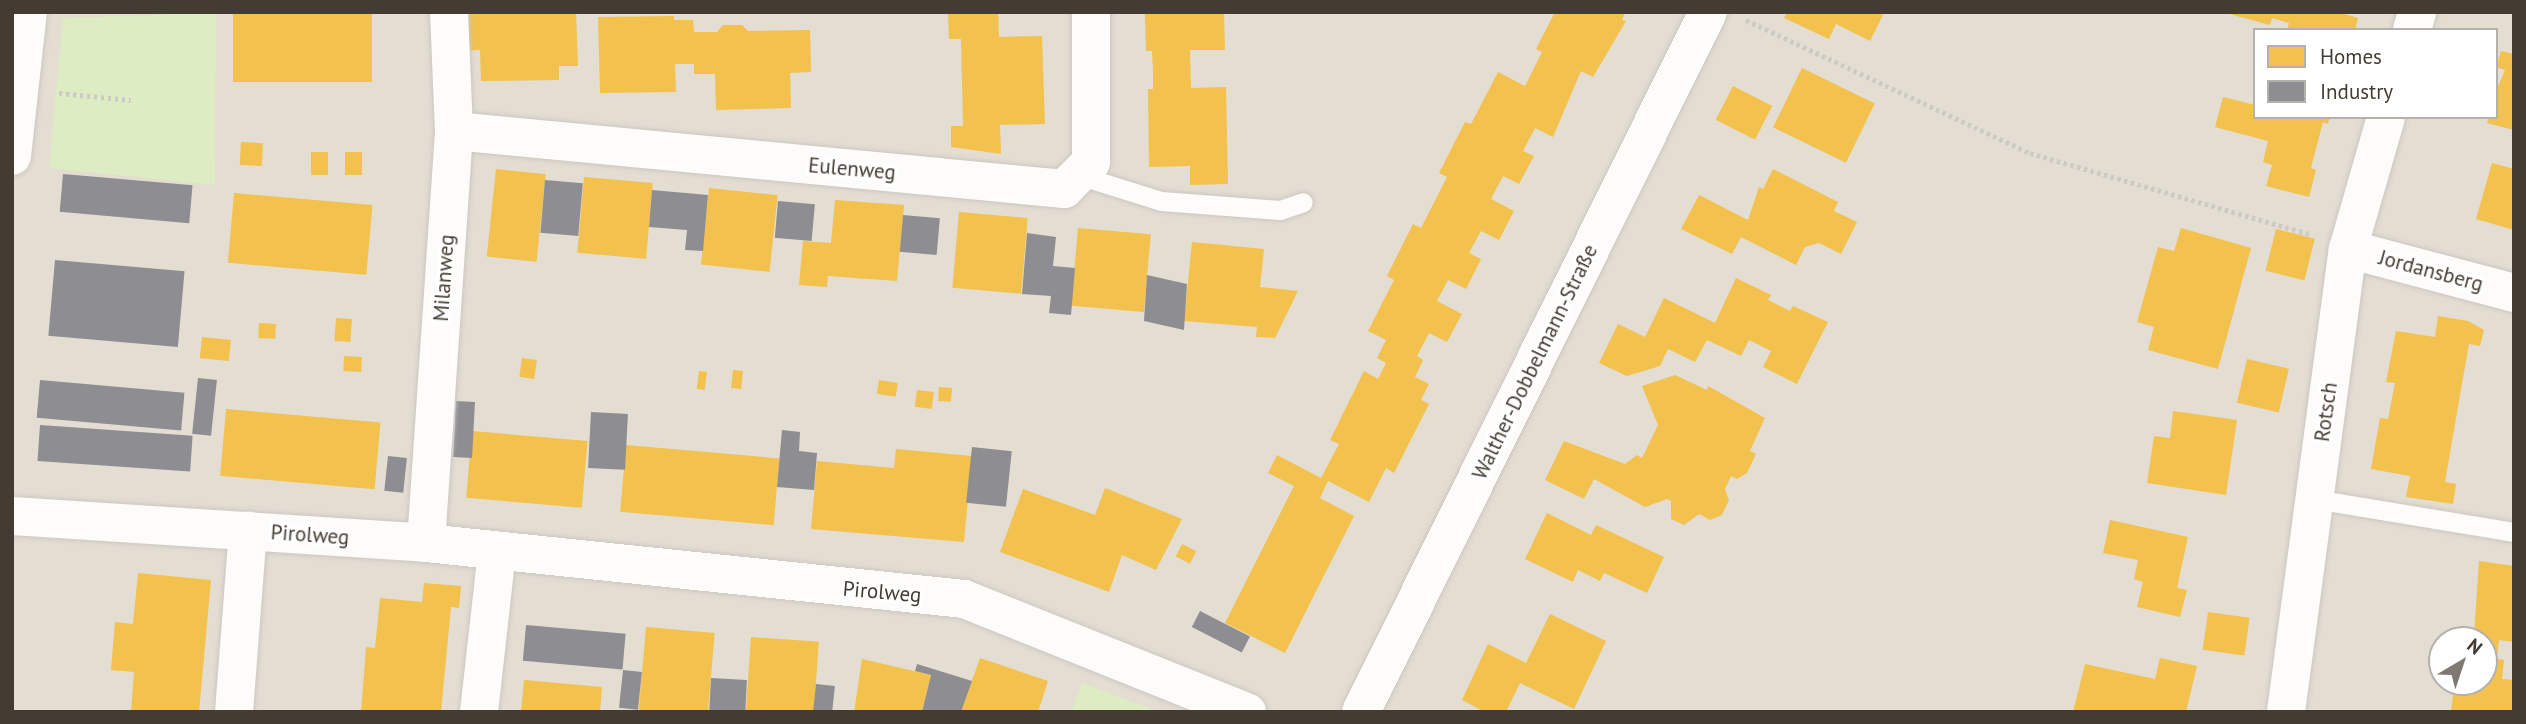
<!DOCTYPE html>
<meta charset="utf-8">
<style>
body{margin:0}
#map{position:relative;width:2526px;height:724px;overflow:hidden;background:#efebe5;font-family:"PT Sans",sans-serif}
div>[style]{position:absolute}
.residential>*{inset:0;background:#e4ddd2}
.green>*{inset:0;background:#ddecc2}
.homes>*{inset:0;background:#f2c14e;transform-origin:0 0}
.industry>*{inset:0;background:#8d8d92;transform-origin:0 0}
.path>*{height:4.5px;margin-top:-2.25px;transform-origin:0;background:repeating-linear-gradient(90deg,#cdcac5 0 3.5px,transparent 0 7px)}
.roads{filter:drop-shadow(0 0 2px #cbc7c1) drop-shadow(0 0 2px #cbc7c1)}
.service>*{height:19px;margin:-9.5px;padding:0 9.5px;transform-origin:9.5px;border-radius:9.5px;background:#fdfcfb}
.minor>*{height:38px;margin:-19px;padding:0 19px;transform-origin:19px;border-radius:19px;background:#fdfcfb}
span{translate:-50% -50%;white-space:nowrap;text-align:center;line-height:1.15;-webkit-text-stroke:7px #fff;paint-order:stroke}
.street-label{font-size:21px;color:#443c32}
.frame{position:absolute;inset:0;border:14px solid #443c32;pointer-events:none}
.legend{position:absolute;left:2253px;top:28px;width:245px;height:91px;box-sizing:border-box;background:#fff;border:2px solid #b4b1ad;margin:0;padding:9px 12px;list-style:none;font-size:21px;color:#443c32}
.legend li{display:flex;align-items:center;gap:14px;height:35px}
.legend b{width:35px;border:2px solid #b4b1ad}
.north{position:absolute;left:2428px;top:626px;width:70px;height:70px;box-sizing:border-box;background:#fff;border:2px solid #b4b1ad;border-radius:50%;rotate:39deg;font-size:19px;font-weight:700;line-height:28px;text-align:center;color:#443c32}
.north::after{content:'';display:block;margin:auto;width:24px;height:32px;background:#807971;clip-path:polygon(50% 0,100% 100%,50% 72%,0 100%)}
</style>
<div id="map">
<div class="residential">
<i style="clip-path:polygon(evenodd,12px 12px,2514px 12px,2514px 712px,12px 712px,12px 12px,2255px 30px,2496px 30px,2496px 117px,2255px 117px,2255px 30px,12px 12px,2442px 640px,2484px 640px,2484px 682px,2442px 682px,2442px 640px)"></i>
</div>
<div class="green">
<i style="clip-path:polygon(216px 13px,215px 185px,49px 168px,63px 18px)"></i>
<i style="clip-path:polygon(1082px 683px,1159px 712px,1071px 712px)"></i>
</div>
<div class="homes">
<i style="left:233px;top:12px;width:139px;height:70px"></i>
<i style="clip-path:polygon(460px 12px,576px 12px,578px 66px,559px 66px,559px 80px,481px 81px,480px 50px,461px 51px)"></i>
<i style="clip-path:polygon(948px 12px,998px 12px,999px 37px,1042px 36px,1045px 124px,1000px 125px,1001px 154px,951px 147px,951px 126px,963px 126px,961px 39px,949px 39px)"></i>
<i style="clip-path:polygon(1145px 12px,1224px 12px,1225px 50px,1190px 50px,1191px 88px,1226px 87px,1228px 184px,1190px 185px,1190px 166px,1149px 167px,1148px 89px,1153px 89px,1153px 70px,1152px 51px,1146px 51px)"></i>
<i style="clip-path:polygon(1555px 12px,1625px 12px,1622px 20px,1626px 21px,1593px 77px,1581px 71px,1553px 137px,1535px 128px,1523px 151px,1534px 156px,1519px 184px,1503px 176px,1491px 199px,1514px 211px,1499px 240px,1481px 231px,1469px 253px,1481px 259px,1466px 289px,1448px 280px,1437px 301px,1462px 314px,1447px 342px,1429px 333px,1417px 356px,1423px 360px,1415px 377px,1429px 384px,1421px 400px,1429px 404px,1394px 473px,1386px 468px,1369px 502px,1328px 481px,1320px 498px,1354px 516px,1285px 653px,1225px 623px,1294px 486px,1268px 473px,1277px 455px,1321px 478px,1339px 444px,1330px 440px,1364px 371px,1378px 379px,1386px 363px,1377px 358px,1386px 340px,1368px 331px,1394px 280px,1387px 276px,1413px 224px,1421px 228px,1447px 177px,1439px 173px,1465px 122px,1471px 124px,1498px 72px,1525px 86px,1542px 52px,1536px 49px)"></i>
<i style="clip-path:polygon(1787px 12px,1877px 12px,1883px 15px,1870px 41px,1836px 24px,1829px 39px,1784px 18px)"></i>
<i style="clip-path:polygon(2338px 12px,2358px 18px,2355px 30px,2287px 30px,2289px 23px,2272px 18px,2270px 25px,2226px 13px)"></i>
<i style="clip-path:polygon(674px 16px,674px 20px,693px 20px,694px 32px,717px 32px,723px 25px,742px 25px,748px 31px,810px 30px,811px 72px,790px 73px,791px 108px,716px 110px,715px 74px,694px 74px,694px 64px,675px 64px,676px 92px,600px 93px,598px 17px)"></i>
<i style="clip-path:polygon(2501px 51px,2514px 54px,2514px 130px,2487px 123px,2489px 117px,2496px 117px,2496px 91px,2505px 70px,2496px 67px)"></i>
<i style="left:1802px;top:68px;width:81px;height:66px;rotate:26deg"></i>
<i style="left:1733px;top:86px;width:44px;height:38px;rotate:27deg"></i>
<i style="clip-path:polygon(2223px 97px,2255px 105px,2255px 117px,2330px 117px,2328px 124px,2323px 122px,2311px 168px,2316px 170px,2309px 197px,2266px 186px,2272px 165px,2263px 162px,2268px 141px,2215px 127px)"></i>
<i style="left:241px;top:142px;width:22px;height:23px;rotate:3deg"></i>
<i style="left:311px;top:152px;width:17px;height:23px"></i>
<i style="left:345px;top:152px;width:17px;height:23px"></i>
<i style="clip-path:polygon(2492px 163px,2514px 169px,2514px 230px,2476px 219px)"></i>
<i style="left:496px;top:169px;width:50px;height:88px;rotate:6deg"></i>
<i style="clip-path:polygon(1773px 169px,1838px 202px,1834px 211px,1857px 222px,1841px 254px,1819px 243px,1805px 247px,1796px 265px,1741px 237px,1732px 254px,1681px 229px,1699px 195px,1748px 220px,1759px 187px,1763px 189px)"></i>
<i style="left:584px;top:177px;width:69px;height:76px;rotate:5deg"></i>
<i style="left:709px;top:188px;width:69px;height:77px;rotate:6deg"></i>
<i style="left:234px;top:193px;width:139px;height:70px;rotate:5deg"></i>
<i style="clip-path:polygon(835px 200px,904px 205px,897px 281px,828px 276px,827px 287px,799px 285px,803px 241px,831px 243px)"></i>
<i style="left:959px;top:212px;width:69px;height:76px;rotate:5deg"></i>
<i style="left:1078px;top:228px;width:73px;height:78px;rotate:5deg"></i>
<i style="clip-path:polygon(2181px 228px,2251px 248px,2218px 369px,2148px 350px,2154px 327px,2137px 322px,2158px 247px,2174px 251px)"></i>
<i style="left:2276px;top:229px;width:40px;height:43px;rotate:14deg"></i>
<i style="clip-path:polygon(1192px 242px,1264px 249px,1260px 287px,1298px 291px,1275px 338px,1256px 337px,1257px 327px,1184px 321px)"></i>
<i style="clip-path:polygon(1736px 278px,1771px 295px,1768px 300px,1790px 311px,1793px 306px,1828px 322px,1797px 384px,1763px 367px,1771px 351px,1749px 340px,1741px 356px,1707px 340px,1695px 362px,1668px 349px,1660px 366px,1627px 376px,1599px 363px,1618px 324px,1645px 337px,1664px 298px,1715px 323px)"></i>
<i style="clip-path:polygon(2438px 316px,2468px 321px,2484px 330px,2480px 346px,2469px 344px,2460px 395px,2445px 482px,2456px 484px,2453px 504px,2406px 497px,2410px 476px,2371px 469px,2380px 418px,2388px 419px,2395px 383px,2386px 382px,2396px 331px,2435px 337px)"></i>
<i style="left:336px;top:318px;width:16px;height:23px;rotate:4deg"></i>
<i style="left:259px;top:323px;width:17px;height:15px;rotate:3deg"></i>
<i style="left:202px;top:337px;width:29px;height:21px;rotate:6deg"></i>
<i style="left:344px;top:356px;width:18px;height:15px;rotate:3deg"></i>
<i style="left:522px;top:358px;width:15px;height:19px;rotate:8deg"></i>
<i style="left:2247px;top:359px;width:43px;height:45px;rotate:13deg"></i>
<i style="left:733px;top:370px;width:10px;height:18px;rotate:6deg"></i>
<i style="left:699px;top:371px;width:8px;height:18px;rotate:7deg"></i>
<i style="clip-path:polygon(1675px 375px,1707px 390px,1708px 386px,1765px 418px,1750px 451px,1756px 454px,1747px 473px,1737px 479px,1731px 476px,1725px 489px,1729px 500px,1722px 515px,1710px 520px,1699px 514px,1684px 525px,1671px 519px,1671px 501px,1667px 499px,1645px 507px,1594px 479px,1584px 499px,1545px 480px,1564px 441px,1625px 464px,1637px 455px,1642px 458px,1658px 425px,1642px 386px)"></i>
<i style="left:879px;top:380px;width:19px;height:14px;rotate:9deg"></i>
<i style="left:939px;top:387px;width:13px;height:14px;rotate:4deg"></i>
<i style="left:917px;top:390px;width:17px;height:17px;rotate:7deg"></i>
<i style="left:226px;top:409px;width:155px;height:67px;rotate:5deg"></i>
<i style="clip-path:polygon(2173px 411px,2237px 420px,2226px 495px,2147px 483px,2154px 436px,2170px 438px)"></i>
<i style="left:472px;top:431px;width:116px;height:67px;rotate:5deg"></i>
<i style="left:626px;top:445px;width:154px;height:67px;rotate:5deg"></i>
<i style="clip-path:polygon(896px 449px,972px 456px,964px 542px,811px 529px,817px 461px,894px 468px)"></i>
<i style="clip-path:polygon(1105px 488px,1182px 519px,1156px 570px,1122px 555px,1109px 592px,1000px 552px,1023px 489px,1095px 515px)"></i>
<i style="clip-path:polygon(1547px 513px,1591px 535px,1596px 525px,1664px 557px,1647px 593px,1604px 573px,1600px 581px,1578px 570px,1573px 582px,1525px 559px)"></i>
<i style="clip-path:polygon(2110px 520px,2188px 537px,2177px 588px,2187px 590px,2180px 617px,2137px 607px,2143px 582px,2134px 579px,2138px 560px,2103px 553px)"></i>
<i style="left:1182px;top:544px;width:16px;height:14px;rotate:27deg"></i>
<i style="clip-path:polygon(2479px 561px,2514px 566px,2514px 642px,2499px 640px,2497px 659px,2504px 660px,2502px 679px,2514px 680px,2514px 712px,2451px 712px,2453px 694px,2460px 695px,2461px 682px,2484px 682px,2484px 640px,2442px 640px,2443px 632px,2474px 636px)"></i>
<i style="clip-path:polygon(138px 573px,211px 580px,199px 712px,131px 712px,134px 672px,111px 670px,115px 622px,133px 624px)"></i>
<i style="clip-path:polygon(424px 583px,461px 586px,459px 608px,451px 607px,441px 712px,361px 712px,366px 647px,375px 648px,380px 598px,422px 602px)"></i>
<i style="left:2208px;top:612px;width:42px;height:38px;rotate:8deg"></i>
<i style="clip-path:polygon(1550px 614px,1606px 641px,1574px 709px,1520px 683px,1506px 712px,1485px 712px,1462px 700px,1488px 644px,1526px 663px)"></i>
<i style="left:646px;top:627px;width:69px;height:85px;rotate:5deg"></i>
<i style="left:751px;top:637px;width:68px;height:75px;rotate:4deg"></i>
<i style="clip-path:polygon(980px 658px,1048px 681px,1038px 712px,961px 712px)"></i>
<i style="clip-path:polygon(2160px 658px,2197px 666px,2186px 712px,2073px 712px,2085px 664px,2155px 679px)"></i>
<i style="clip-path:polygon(862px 659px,931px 675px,922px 712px,854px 712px)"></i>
<i style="clip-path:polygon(524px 680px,602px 687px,600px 712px,521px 712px)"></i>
</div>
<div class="industry">
<i style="left:63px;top:174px;width:130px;height:38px;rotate:5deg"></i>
<i style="left:545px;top:180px;width:38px;height:53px;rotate:5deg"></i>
<i style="clip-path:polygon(652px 190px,708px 195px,703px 251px,685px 250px,687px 230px,649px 227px)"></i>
<i style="left:778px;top:201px;width:37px;height:37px;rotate:5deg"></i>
<i style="left:903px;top:215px;width:37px;height:37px;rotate:5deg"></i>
<i style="clip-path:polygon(1027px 233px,1056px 237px,1053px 266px,1075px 268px,1071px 315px,1049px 313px,1051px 296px,1022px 294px)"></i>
<i style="left:55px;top:260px;width:130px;height:76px;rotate:5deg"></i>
<i style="clip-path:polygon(1147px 275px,1187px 284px,1184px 330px,1144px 321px)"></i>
<i style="left:198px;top:378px;width:19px;height:56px;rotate:6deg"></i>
<i style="left:40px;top:380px;width:145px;height:38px;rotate:5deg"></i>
<i style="left:456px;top:401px;width:19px;height:56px;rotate:3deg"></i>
<i style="left:591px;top:412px;width:37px;height:56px;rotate:3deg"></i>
<i style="left:40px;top:425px;width:153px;height:36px;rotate:4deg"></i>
<i style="clip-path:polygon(782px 430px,800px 432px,799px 451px,817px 453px,814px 490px,777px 487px)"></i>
<i style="left:972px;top:447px;width:40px;height:56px;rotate:6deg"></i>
<i style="left:388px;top:456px;width:19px;height:35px;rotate:6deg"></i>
<i style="left:1200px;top:611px;width:56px;height:18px;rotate:27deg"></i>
<i style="left:526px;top:625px;width:100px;height:36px;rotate:5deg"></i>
<i style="clip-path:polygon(917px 664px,972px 681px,961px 712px,922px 712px,931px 675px,915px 671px)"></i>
<i style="left:623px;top:670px;width:19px;height:38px;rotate:6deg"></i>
<i style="left:711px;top:678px;width:36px;height:34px;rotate:3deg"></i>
<i style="left:816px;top:684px;width:19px;height:28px;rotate:6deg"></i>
</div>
<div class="path">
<i style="left:1746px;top:20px;width:314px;rotate:25.1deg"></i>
<i style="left:2030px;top:153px;width:294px;rotate:16.2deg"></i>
<i style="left:59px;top:93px;width:72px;rotate:5.6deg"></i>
</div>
<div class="roads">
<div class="service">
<i style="left:1078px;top:175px;width:87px;rotate:17.4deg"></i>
<i style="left:1161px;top:201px;width:119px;rotate:4.3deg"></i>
<i style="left:1280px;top:210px;width:24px;rotate:-19deg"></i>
<i style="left:2314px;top:499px;width:203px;rotate:9.4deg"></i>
</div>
<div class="minor">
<i style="left:2412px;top:30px;width:19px;rotate:-74deg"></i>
<i style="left:454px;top:131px;width:613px;rotate:5.43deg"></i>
<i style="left:1064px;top:189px;width:38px;rotate:-45deg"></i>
<i style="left:1091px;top:162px;width:150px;rotate:-90deg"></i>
<i style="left:12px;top:156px;width:145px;rotate:-83.7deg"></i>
<i style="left:2348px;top:249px;width:172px;rotate:14.8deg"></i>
<i style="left:12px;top:516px;width:415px;rotate:3.7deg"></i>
<i style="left:426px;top:543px;width:541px;rotate:5.94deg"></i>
<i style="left:964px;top:599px;width:305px;rotate:21.8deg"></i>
<i style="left:426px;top:543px;width:413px;rotate:-86.1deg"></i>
<i style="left:454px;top:131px;width:119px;rotate:-92.4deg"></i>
<i style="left:234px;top:712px;width:182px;rotate:-85.6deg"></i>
<i style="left:479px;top:712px;width:161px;rotate:-83.6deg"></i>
<i style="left:1361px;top:712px;width:781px;rotate:-63.63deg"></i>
<i style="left:2286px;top:712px;width:467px;rotate:-82.4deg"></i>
<i style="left:2348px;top:249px;width:137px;rotate:-73.9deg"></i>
</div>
</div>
<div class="street-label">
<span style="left:852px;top:169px;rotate:5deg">Eulenweg</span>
<span style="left:2431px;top:271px;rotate:15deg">Jordansberg</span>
<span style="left:444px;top:278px;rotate:-86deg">Milanweg</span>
<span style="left:1535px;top:362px;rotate:-64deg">Walther-Dobbelmann-Straße</span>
<span style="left:2326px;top:412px;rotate:-82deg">Rotsch</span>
<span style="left:310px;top:535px;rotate:4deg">Pirolweg</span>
<span style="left:882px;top:592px;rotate:5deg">Pirolweg</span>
</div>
<div class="frame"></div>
<ul class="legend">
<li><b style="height:19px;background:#f2c14e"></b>Homes</li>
<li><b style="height:19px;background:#8d8d92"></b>Industry</li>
</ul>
<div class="north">N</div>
</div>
